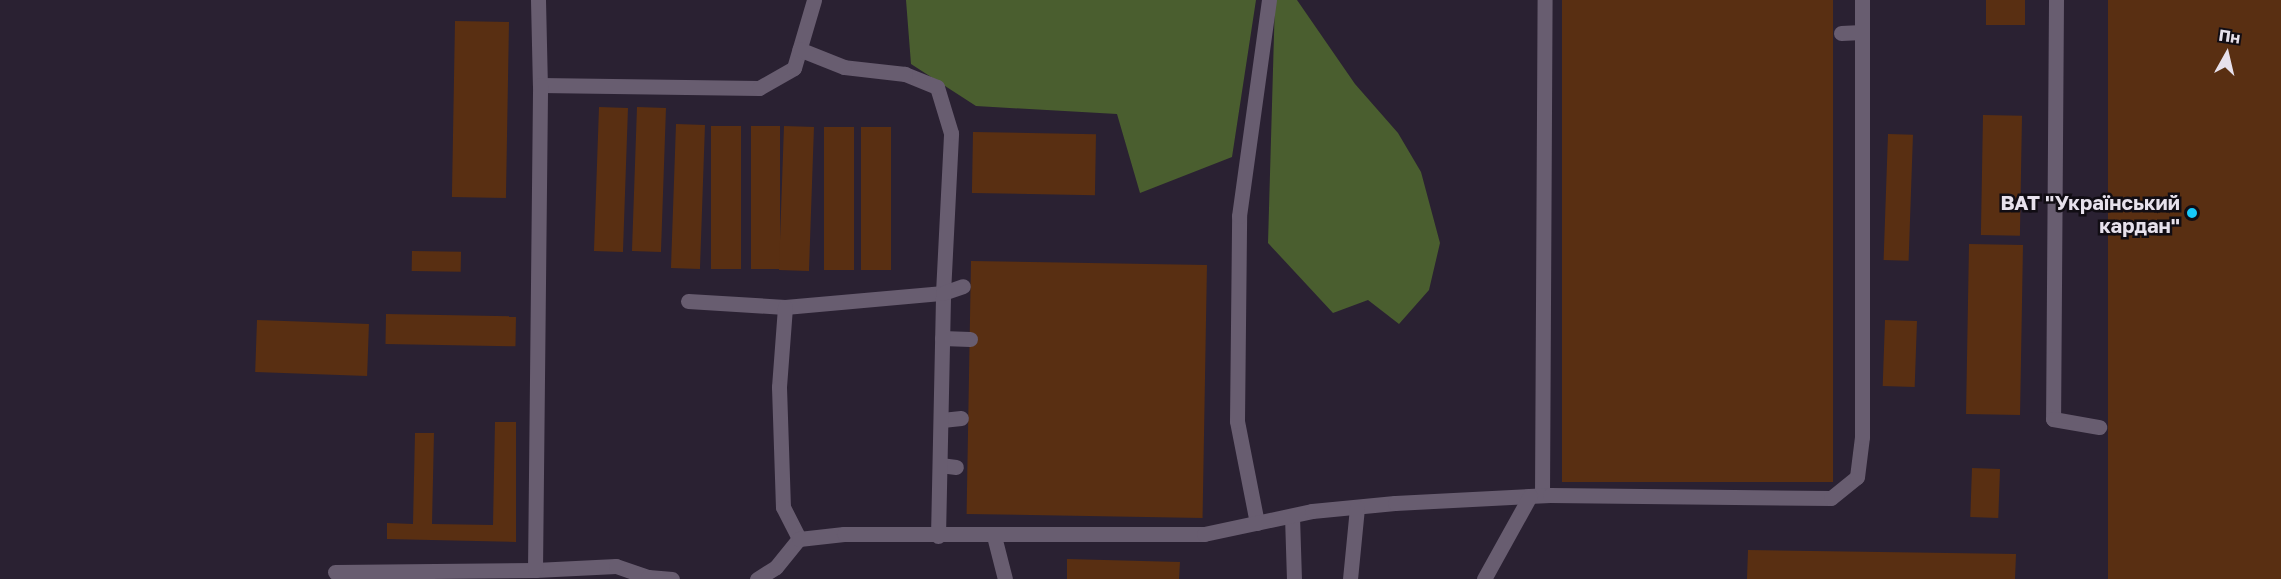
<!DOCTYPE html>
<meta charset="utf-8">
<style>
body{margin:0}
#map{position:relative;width:2281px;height:579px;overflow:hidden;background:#2a2132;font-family:"Golos Text",sans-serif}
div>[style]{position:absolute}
.forest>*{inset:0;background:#4a5e2f}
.building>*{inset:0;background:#592f12;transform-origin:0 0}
.street>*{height:15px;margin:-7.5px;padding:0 7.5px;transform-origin:7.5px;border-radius:7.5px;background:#685d70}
.dots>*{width:16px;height:16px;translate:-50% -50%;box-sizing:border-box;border:3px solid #110d14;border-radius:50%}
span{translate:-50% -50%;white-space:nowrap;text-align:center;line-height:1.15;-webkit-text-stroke:5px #110d14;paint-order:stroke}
.poi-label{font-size:20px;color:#e7e1ec;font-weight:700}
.right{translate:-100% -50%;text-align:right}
.north{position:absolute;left:2197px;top:24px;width:60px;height:60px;-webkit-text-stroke:4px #110d14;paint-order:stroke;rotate:8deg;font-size:16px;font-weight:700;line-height:24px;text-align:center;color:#e7e1ec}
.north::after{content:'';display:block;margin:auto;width:21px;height:27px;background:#e7e1ec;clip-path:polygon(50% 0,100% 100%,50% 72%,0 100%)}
</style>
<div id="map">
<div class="forest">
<i style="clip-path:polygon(906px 0,1256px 0,1232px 157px,1140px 193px,1117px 114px,976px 106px,911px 64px)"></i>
<i style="clip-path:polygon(1275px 0,1297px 0,1355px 84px,1398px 133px,1421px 172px,1440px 243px,1429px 290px,1399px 324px,1368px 300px,1333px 313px,1268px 243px)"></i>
</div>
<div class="building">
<i style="left:1562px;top:0;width:271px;height:482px"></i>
<i style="left:1986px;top:0;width:39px;height:25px"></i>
<i style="left:2108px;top:0;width:173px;height:579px"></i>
<i style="left:455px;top:21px;width:54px;height:176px;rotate:1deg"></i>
<i style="left:599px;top:107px;width:29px;height:144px;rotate:2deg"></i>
<i style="left:637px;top:107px;width:29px;height:144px;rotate:2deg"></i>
<i style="left:1983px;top:115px;width:39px;height:120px;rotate:1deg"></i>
<i style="left:676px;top:124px;width:29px;height:144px;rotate:2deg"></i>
<i style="left:711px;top:126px;width:30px;height:143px"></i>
<i style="left:751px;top:126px;width:29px;height:143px"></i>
<i style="left:784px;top:126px;width:30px;height:144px;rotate:2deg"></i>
<i style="left:824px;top:127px;width:30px;height:143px"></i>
<i style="left:861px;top:127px;width:30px;height:143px"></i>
<i style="left:973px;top:132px;width:123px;height:61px;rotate:1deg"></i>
<i style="left:1888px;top:134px;width:25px;height:126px;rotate:2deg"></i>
<i style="left:1969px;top:244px;width:54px;height:170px;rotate:1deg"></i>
<i style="left:412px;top:251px;width:49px;height:20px;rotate:1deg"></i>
<i style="left:971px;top:261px;width:236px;height:253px;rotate:1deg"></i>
<i style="left:386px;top:314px;width:130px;height:30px;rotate:1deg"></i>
<i style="left:257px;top:320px;width:112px;height:52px;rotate:2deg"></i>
<i style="left:1885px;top:320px;width:32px;height:66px;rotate:2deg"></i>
<i style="clip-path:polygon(495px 422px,516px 422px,516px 542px,387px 539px,387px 523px,413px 524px,415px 433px,434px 433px,432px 524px,493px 525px)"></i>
<i style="left:1972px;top:468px;width:28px;height:49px;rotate:2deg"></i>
<i style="clip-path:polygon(1748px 550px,2016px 554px,2015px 579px,1747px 579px)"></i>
<i style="clip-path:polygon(1067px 559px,1180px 562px,1179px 579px,1067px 579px)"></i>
</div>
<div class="street">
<i style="left:538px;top:0;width:85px;rotate:88.7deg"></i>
<i style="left:540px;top:85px;width:219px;rotate:0.8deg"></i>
<i style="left:759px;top:88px;width:40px;rotate:-29.7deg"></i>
<i style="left:794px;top:68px;width:71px;rotate:-73.6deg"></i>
<i style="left:2056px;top:0;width:419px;rotate:90.4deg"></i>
<i style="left:2053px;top:419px;width:47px;rotate:9.9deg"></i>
<i style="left:1841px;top:33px;width:21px;rotate:-3deg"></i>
<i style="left:688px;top:301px;width:97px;rotate:3.5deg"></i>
<i style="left:785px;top:307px;width:159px;rotate:-5.1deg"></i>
<i style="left:943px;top:293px;width:160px;rotate:-87.1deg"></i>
<i style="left:951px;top:133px;width:48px;rotate:-106.9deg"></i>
<i style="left:937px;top:87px;width:35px;rotate:-158deg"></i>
<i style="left:905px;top:74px;width:61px;rotate:-173.5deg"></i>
<i style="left:844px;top:67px;width:48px;rotate:-158.2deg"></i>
<i style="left:785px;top:307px;width:80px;rotate:94.3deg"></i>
<i style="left:779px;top:387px;width:120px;rotate:88.1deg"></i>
<i style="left:783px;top:507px;width:36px;rotate:63deg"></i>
<i style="left:942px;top:338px;width:28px;rotate:2deg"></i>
<i style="left:942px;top:420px;width:19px;rotate:-6deg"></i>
<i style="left:940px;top:465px;width:16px;rotate:7deg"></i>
<i style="left:1542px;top:495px;width:495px;rotate:-89.7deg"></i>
<i style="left:1292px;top:516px;width:63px;rotate:88.2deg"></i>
<i style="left:1257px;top:523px;width:104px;rotate:-101.1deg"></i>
<i style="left:1237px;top:421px;width:205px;rotate:-89.4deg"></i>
<i style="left:1239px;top:216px;width:218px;rotate:-82.1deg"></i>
<i style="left:938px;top:536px;width:243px;rotate:-88.8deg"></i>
<i style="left:943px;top:293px;width:21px;rotate:-19deg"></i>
<i style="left:994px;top:536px;width:44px;rotate:75.7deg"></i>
<i style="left:535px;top:570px;width:81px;rotate:-2.8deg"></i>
<i style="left:616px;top:566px;width:34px;rotate:19deg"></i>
<i style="left:648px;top:577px;width:24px;rotate:5deg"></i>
<i style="left:335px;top:572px;width:200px;rotate:-0.6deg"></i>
<i style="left:535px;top:570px;width:485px;rotate:-89.4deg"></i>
<i style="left:757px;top:579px;width:22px;rotate:-32deg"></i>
<i style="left:776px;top:567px;width:36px;rotate:-51deg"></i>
<i style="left:799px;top:539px;width:45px;rotate:-6.3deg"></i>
<i style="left:844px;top:534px;width:360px"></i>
<i style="left:1204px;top:534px;width:110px;rotate:-12deg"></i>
<i style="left:1312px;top:511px;width:83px;rotate:-5.5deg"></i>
<i style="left:1395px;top:503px;width:155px;rotate:-3deg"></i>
<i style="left:1550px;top:495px;width:281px;rotate:0.6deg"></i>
<i style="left:1831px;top:498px;width:33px;rotate:-39deg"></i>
<i style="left:1857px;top:477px;width:40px;rotate:-82.9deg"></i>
<i style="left:1862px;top:437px;width:437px;rotate:-90deg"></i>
<i style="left:1350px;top:579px;width:72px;rotate:-84.4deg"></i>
<i style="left:1484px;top:579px;width:95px;rotate:-61deg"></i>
</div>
<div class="dots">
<i style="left:2192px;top:213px;background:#17cafb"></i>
</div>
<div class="poi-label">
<span class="right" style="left:2180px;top:214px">ВАТ "Український<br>кардан"</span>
</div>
<div class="north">Пн</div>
</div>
